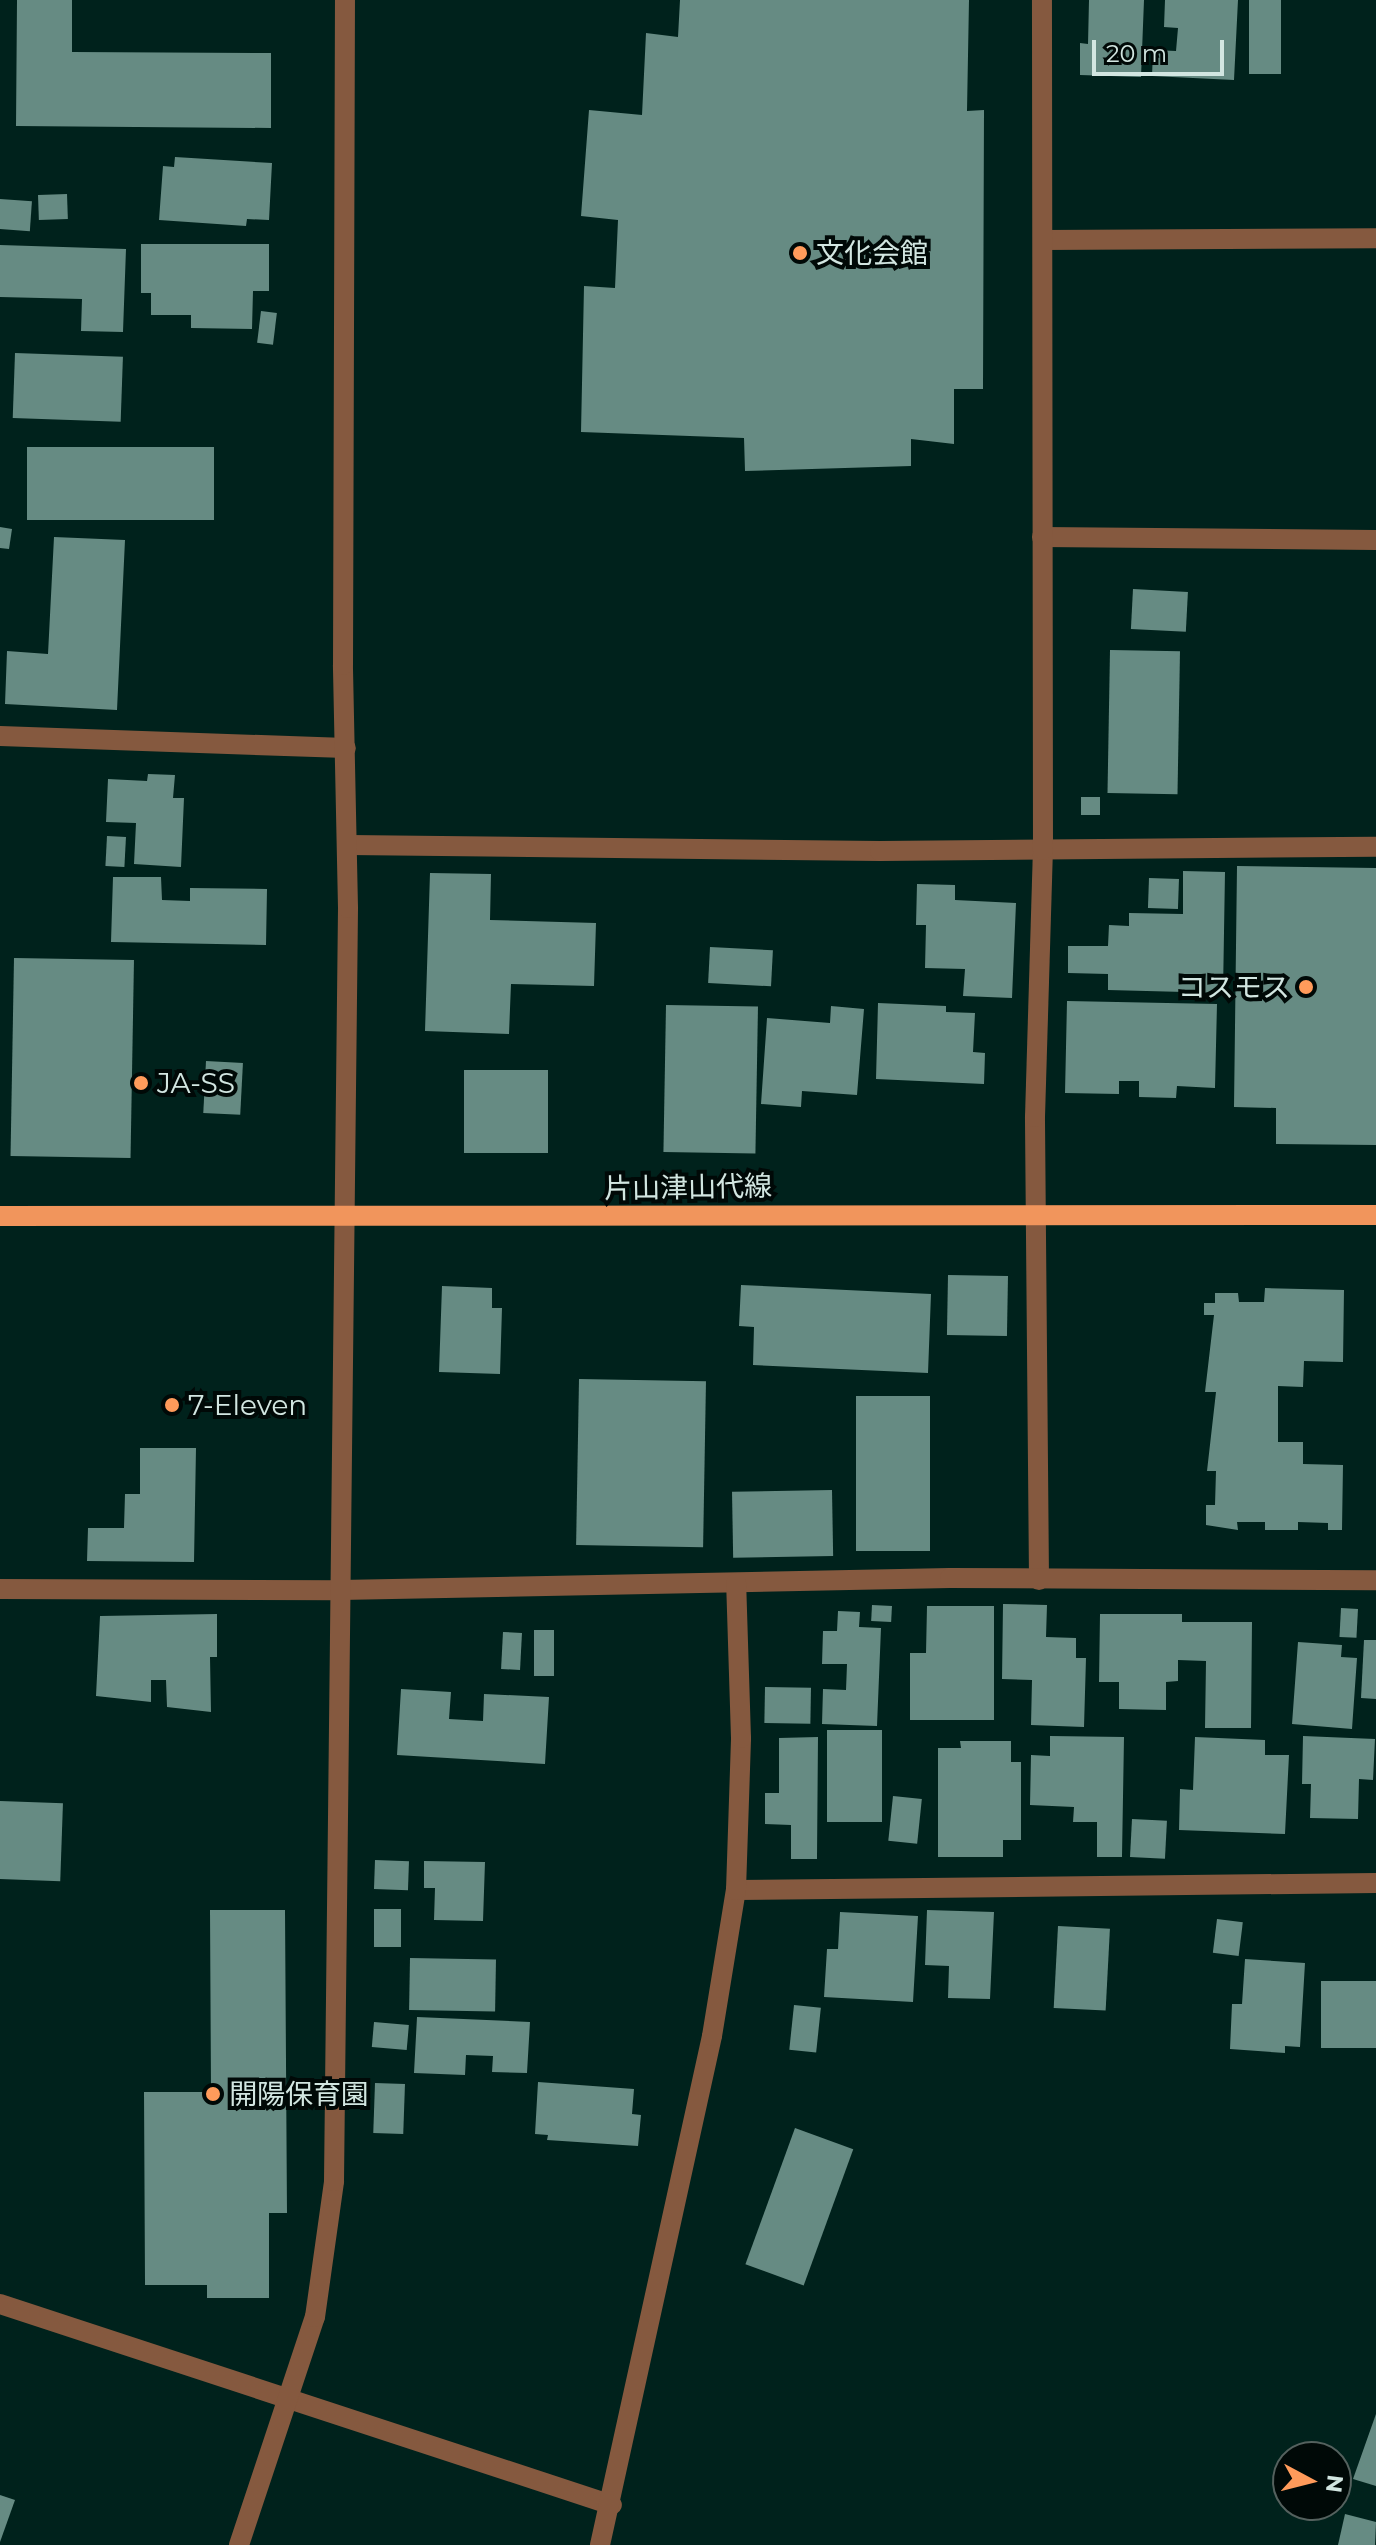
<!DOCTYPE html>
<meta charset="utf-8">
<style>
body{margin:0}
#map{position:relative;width:1376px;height:2545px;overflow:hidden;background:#00221c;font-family:Montserrat,"Noto Sans JP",sans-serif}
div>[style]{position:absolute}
.building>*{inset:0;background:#668b83;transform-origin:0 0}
.minor>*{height:20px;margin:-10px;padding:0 10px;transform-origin:10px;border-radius:10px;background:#85593f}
.major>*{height:20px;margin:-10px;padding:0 10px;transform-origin:10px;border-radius:10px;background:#f1955c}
.dots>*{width:22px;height:22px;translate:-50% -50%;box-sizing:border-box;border:4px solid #000907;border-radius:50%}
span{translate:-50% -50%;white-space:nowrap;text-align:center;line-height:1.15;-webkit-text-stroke:8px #000907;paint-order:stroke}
.poi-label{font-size:28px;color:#d2e6e1}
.left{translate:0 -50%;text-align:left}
.right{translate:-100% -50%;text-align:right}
.street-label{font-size:28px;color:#d2e6e1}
.north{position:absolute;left:1272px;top:2441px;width:80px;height:80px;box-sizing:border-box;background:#000907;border:2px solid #54615e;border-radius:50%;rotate:97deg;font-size:22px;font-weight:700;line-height:32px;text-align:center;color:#d2e6e1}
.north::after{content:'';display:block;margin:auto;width:28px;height:36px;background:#ff9b5b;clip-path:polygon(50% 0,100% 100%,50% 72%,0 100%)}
.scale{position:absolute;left:1092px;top:40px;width:132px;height:36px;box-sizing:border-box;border:4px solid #d2e6e1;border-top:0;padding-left:10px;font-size:24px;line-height:28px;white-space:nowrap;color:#d2e6e1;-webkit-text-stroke:6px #000907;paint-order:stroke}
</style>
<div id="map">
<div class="building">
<i style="clip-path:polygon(17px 0,72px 0,72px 52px,271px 53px,271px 128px,16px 126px)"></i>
<i style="clip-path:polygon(680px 0,969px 0,967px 111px,984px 110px,983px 389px,954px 389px,954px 444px,911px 439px,911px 466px,745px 471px,744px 438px,581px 432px,584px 286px,615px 288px,618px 220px,581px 216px,589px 110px,642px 115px,646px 33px,678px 37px)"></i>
<i style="clip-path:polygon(1089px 0,1144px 0,1141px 77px,1080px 75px,1080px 43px,1088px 44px)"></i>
<i style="clip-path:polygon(1165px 0,1238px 0,1234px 80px,1152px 76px,1153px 50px,1176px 51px,1178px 28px,1164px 27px)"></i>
<i style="left:1249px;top:0;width:32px;height:74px"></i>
<i style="clip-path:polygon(175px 157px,272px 163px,269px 220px,247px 219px,246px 226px,159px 220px,163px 166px,174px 167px)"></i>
<i style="left:67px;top:194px;width:25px;height:29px;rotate:88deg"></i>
<i style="left:0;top:199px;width:32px;height:30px;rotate:4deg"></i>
<i style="clip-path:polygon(141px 244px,269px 244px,269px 291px,253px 291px,252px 329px,191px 328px,191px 315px,151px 315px,151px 293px,141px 293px)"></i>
<i style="clip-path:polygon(0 245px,126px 249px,123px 332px,81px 331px,82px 299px,0 297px)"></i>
<i style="left:261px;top:311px;width:16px;height:32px;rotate:7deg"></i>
<i style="left:15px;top:353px;width:108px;height:65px;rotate:2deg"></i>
<i style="left:214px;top:447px;width:73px;height:187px;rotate:90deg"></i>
<i style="clip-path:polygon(0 527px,12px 529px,9px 549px,0 548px)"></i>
<i style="clip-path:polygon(54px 537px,125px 540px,117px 710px,5px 704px,7px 651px,48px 654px)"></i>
<i style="left:1133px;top:589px;width:55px;height:40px;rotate:3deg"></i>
<i style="left:1110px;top:650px;width:70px;height:143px;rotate:1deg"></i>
<i style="clip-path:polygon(148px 774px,175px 775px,173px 798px,184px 798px,181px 867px,134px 864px,136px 823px,106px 822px,108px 779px,147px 781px)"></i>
<i style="left:1081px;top:797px;width:19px;height:18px"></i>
<i style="left:107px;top:836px;width:19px;height:30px;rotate:3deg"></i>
<i style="clip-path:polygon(1237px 866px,1376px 868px,1376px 1145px,1276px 1144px,1276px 1108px,1234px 1107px)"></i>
<i style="clip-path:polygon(1183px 871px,1225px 872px,1223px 993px,1108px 990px,1108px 974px,1068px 973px,1068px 946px,1108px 946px,1109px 925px,1129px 926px,1129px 913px,1183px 914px)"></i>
<i style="clip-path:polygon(430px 873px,491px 874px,490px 920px,596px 923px,594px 986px,511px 984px,509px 1034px,425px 1031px)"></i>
<i style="clip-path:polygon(113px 877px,161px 877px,162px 900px,190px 901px,190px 888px,267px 889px,266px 945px,111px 942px)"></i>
<i style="left:1149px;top:878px;width:30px;height:30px;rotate:2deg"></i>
<i style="clip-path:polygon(917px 884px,955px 885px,955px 900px,1016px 903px,1012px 998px,963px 996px,965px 969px,925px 968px,926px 925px,916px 925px)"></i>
<i style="left:710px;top:947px;width:63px;height:36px;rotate:3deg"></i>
<i style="left:14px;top:958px;width:120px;height:198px;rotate:1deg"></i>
<i style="clip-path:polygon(1067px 1001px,1217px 1004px,1215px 1088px,1177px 1086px,1176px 1098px,1139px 1097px,1139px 1081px,1119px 1081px,1119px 1094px,1065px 1093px)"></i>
<i style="clip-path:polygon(878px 1003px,946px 1006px,946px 1012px,975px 1013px,973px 1052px,985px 1053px,984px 1084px,876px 1079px)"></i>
<i style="left:666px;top:1005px;width:92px;height:147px;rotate:1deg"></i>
<i style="clip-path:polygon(831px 1006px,864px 1009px,857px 1095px,802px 1091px,801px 1107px,761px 1104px,767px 1018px,830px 1023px)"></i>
<i style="left:206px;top:1061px;width:37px;height:52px;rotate:3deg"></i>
<i style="left:464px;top:1070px;width:84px;height:83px"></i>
<i style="left:948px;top:1275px;width:60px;height:60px;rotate:1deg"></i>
<i style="clip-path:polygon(741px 1285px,931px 1294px,928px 1373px,753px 1365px,754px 1327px,739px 1326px)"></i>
<i style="clip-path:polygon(442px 1286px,492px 1288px,492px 1308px,502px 1308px,500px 1374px,439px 1372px)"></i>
<i style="clip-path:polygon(1265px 1288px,1344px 1290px,1343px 1362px,1304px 1361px,1303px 1387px,1278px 1386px,1278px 1442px,1303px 1442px,1303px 1464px,1343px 1465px,1342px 1530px,1328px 1530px,1328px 1523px,1298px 1522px,1298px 1530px,1265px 1530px,1265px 1522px,1237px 1522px,1238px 1530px,1206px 1525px,1206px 1505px,1215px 1505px,1216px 1471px,1207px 1471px,1216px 1392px,1205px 1392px,1214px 1315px,1204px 1315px,1204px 1303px,1215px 1303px,1215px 1293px,1238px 1293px,1239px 1302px,1264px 1302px)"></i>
<i style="left:579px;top:1379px;width:127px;height:166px;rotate:1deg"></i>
<i style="left:856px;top:1396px;width:74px;height:155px"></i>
<i style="clip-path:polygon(140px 1448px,196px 1448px,194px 1562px,87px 1561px,88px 1528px,124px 1528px,125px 1494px,140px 1494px)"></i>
<i style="left:832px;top:1490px;width:66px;height:100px;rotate:89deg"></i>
<i style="clip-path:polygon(1003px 1604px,1047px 1605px,1046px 1637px,1076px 1638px,1076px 1658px,1086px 1658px,1084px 1727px,1031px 1725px,1032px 1680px,1002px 1679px)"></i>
<i style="left:872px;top:1605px;width:20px;height:16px;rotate:3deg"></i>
<i style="clip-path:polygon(927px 1606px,994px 1606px,994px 1720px,910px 1720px,910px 1653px,926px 1653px)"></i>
<i style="left:1341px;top:1608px;width:17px;height:29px;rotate:3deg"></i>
<i style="clip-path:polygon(838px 1611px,860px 1612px,859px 1627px,881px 1628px,877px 1726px,822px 1724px,823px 1689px,846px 1690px,847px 1664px,822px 1664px,823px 1631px,837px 1631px)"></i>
<i style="clip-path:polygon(217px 1614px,217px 1657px,210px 1657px,211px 1712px,167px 1707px,166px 1680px,151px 1680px,151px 1702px,96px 1696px,100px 1616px)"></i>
<i style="clip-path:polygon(1100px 1614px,1182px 1614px,1182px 1622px,1252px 1622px,1251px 1728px,1205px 1728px,1206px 1661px,1178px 1660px,1178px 1681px,1166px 1682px,1166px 1710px,1119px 1709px,1119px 1682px,1099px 1682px)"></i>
<i style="left:534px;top:1630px;width:20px;height:46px"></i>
<i style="left:503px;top:1632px;width:19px;height:37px;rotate:3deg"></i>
<i style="clip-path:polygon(1364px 1640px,1376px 1640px,1376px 1699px,1361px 1698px)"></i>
<i style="clip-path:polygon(1298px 1642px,1342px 1645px,1341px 1657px,1357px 1658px,1352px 1729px,1292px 1724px)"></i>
<i style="left:765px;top:1687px;width:46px;height:36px;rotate:1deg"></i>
<i style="clip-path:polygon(401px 1689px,451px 1692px,449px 1719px,483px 1721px,484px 1694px,549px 1697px,545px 1764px,397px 1755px)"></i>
<i style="left:827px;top:1730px;width:55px;height:92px"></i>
<i style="clip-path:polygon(1050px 1736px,1124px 1737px,1122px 1857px,1097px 1857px,1097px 1822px,1073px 1822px,1074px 1807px,1030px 1805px,1031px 1755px,1050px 1756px)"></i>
<i style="clip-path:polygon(1303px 1736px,1375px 1739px,1373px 1780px,1359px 1779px,1358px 1819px,1310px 1818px,1311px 1784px,1302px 1784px)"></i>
<i style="clip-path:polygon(818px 1737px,817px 1859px,791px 1859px,791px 1825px,765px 1824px,765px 1793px,779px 1793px,779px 1738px)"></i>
<i style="clip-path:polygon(1195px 1737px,1265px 1740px,1265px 1755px,1289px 1755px,1285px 1834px,1179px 1830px,1180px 1789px,1193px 1790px)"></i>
<i style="clip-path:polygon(960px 1741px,1011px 1741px,1011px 1762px,1021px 1762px,1021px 1840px,1003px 1840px,1003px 1857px,938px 1857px,938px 1748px,961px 1748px)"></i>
<i style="left:893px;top:1796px;width:29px;height:45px;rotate:6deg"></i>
<i style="left:0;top:1801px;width:63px;height:78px;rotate:2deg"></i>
<i style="left:1132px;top:1819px;width:35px;height:38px;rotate:3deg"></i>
<i style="left:375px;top:1860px;width:34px;height:29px;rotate:2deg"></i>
<i style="clip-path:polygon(424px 1861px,485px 1862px,483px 1921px,434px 1920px,435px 1888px,424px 1888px)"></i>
<i style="left:374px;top:1909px;width:27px;height:38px"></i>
<i style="clip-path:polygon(210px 1910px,285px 1910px,287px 2213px,269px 2213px,269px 2298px,207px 2298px,207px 2285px,145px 2285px,144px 2092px,211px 2092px)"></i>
<i style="clip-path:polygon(927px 1910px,994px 1912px,990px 1999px,948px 1998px,949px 1966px,925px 1965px)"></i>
<i style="clip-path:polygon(840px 1912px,918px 1916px,913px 2002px,824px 1997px,827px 1949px,838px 1949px)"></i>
<i style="left:1217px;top:1919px;width:26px;height:34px;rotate:7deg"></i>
<i style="left:1058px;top:1926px;width:52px;height:82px;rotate:3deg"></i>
<i style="left:410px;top:1958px;width:86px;height:52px;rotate:1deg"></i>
<i style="clip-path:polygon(1245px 1959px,1305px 1963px,1300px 2047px,1285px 2046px,1285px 2053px,1230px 2049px,1232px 2004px,1242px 2004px)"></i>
<i style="left:1321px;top:1981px;width:55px;height:67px"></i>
<i style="left:794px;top:2005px;width:27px;height:45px;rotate:6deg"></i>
<i style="clip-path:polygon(417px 2017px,530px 2022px,527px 2073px,492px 2072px,493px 2056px,466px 2055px,465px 2075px,414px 2073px)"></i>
<i style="left:374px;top:2022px;width:35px;height:25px;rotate:5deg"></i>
<i style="clip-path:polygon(538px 2082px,634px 2089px,632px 2114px,641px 2115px,638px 2146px,547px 2140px,548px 2135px,535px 2134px)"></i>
<i style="left:375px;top:2083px;width:30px;height:50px;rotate:2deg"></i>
<i style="left:795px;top:2128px;width:62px;height:145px;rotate:20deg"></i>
<i style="clip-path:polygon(1376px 2414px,1376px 2486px,1353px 2479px)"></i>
<i style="clip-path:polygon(0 2495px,15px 2500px,0 2542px)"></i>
<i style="clip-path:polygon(1345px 2514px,1376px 2522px,1375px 2545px,1338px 2545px)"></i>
</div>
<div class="minor">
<i style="left:1043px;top:240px;width:333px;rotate:-0.3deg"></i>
<i style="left:1042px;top:537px;width:334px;rotate:0.5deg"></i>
<i style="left:0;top:736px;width:346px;rotate:2deg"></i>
<i style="left:349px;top:845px;width:531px;rotate:0.65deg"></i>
<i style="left:880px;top:851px;width:496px;rotate:-0.5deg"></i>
<i style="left:1039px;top:1580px;width:463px;rotate:-90.5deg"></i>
<i style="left:1035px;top:1117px;width:267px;rotate:-88.3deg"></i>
<i style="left:1043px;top:850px;width:850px;rotate:-90.07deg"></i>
<i style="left:0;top:1589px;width:340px;rotate:0.2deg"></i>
<i style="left:340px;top:1590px;width:610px;rotate:-1.13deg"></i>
<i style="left:950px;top:1578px;width:426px;rotate:0.3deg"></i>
<i style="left:736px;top:1890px;width:640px;rotate:-0.63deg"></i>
<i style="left:0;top:2304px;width:644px;rotate:18.18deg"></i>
<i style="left:239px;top:2545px;width:240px;rotate:-71.6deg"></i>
<i style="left:315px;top:2317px;width:137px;rotate:-82deg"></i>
<i style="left:334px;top:2181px;width:1273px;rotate:-89.37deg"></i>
<i style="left:348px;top:908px;width:243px;rotate:-91.2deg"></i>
<i style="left:343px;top:665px;width:665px;rotate:-89.83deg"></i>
<i style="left:600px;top:2545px;width:521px;rotate:-77.59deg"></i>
<i style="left:712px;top:2036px;width:148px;rotate:-80.7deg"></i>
<i style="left:736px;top:1890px;width:152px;rotate:-88.1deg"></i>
<i style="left:741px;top:1738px;width:155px;rotate:-91.8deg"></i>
</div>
<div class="major">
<i style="left:0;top:1216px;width:1376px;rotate:-0.04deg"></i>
</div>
<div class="dots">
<i style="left:800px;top:253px;background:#ff9b5b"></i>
<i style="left:1306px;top:987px;background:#ff9b5b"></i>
<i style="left:141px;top:1083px;background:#ff9b5b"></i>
<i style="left:172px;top:1405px;background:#ff9b5b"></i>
<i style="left:213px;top:2094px;background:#ff9b5b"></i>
</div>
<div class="poi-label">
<span class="left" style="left:816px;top:253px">文化会館</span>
<span class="right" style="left:1290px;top:987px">コスモス</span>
<span class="left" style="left:157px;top:1083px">JA-SS</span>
<span class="left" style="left:188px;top:1405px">7-Eleven</span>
<span class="left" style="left:229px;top:2094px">開陽保育園</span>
</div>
<div class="street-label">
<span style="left:688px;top:1187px;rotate:-1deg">片山津山代線</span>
</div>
<div class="north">N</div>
<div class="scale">20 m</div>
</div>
